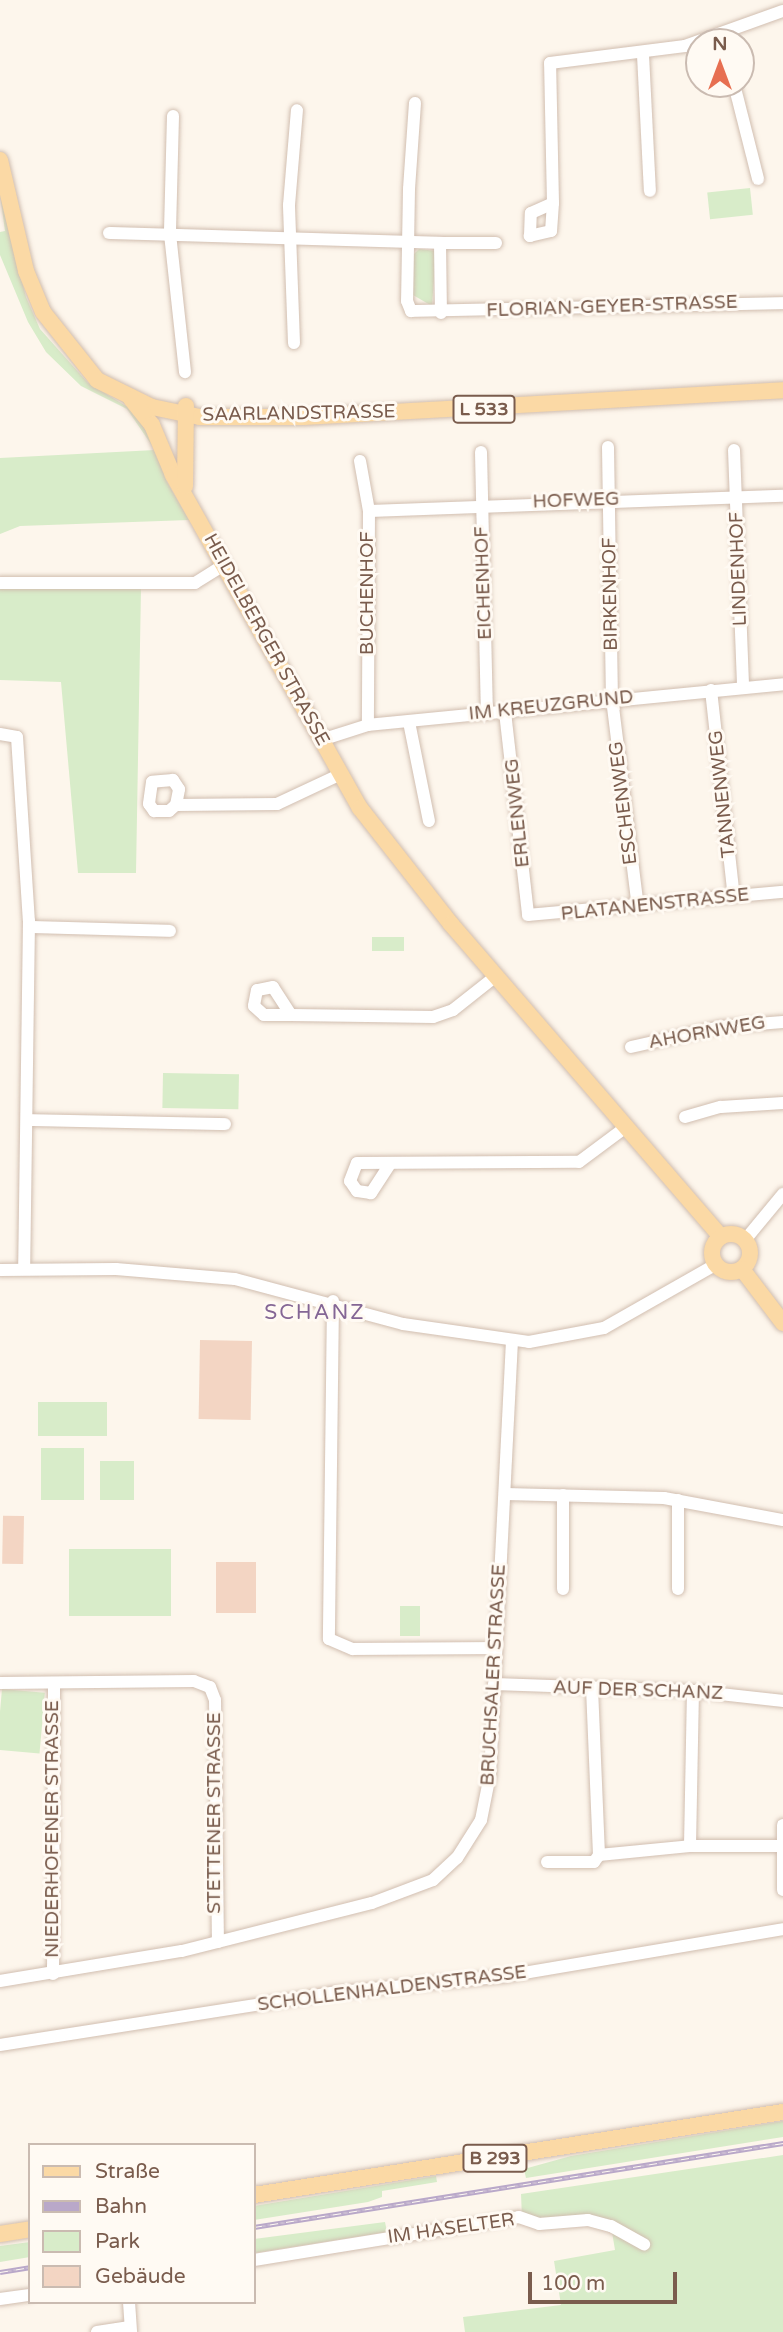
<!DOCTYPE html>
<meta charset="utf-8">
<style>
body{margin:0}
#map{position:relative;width:783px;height:2332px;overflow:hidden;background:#fdf6ec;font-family:"Varela Round",sans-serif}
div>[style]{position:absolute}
.green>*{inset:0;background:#d8ecc9;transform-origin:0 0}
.building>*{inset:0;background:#f3d5c3;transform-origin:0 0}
.roads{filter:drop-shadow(0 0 2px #d1beb0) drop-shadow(0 0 2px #d1beb0)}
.minor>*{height:12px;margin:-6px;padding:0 6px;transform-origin:6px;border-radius:6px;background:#fff}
.major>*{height:16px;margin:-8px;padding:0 8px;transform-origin:8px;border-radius:8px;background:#fbd9a5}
.major>.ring{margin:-8px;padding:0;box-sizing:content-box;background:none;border:16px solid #fbd9a5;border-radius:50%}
.rail>*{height:5px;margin-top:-2.5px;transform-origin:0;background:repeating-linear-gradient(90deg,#fffaf3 0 8px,#b9a8c9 0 16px);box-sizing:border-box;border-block:2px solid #b9a8c9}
span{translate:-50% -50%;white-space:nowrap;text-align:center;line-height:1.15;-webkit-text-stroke:6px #fffaf3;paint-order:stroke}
.shield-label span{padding:2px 5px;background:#fffaf3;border:2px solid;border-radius:5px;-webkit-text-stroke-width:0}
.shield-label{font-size:18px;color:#7a5c4d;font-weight:700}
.street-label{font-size:19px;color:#7a5c4d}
.neighbourhood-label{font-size:21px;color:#846695;letter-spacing:2px}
.legend{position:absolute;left:28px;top:2143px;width:228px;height:161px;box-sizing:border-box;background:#fffaf3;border:2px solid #cabbb1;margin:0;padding:9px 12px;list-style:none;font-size:21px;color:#7a5c4d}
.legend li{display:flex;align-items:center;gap:14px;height:35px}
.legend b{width:35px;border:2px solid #cabbb1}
.north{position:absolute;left:685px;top:28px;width:70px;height:70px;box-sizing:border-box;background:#fffaf3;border:2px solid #cabbb1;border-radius:50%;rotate:0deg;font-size:19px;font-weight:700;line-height:28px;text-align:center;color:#7a5c4d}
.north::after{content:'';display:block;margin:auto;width:24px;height:32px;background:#e76f51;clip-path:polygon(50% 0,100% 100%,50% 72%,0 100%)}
.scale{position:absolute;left:528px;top:2272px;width:149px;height:32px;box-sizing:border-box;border:4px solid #7a5c4d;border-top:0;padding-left:9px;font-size:21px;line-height:24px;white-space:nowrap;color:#7a5c4d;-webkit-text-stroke:5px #fffaf3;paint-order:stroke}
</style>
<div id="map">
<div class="green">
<i style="left:750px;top:188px;width:27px;height:43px;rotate:84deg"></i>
<i style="clip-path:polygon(0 194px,26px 297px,40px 329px,88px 383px,136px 412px,146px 423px,167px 482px,189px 520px,20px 526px,0 534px,0 458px,155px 450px,127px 409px,81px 386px,46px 352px,28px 322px,0 255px,0 232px,5px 231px)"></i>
<i style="clip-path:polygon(419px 249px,436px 251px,432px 306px,413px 295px,414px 254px)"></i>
<i style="clip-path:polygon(0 588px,141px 588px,136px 873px,78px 873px,61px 682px,0 680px)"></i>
<i style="left:372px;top:937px;width:32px;height:14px"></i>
<i style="left:163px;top:1073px;width:76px;height:35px;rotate:1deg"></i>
<i style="left:38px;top:1402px;width:69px;height:34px"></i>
<i style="left:41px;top:1448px;width:43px;height:52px"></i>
<i style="left:100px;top:1461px;width:34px;height:39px"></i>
<i style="left:69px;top:1549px;width:102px;height:67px"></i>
<i style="left:400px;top:1606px;width:20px;height:30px"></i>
<i style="left:2px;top:1689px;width:43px;height:61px;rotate:5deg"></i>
<i style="clip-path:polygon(783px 2121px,783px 2137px,526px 2178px,524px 2169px,571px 2156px)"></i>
<i style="clip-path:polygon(783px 2155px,783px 2332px,465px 2332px,463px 2317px,561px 2305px,554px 2261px,615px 2250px,611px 2226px,522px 2218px,521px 2194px)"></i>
<i style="clip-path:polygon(436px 2176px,437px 2182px,382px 2191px,382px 2197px,368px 2202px,254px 2220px,254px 2206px)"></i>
<i style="clip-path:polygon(385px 2222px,387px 2232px,254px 2253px,254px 2239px)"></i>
<i style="clip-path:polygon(30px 2242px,30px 2257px,0 2262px,0 2246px)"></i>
</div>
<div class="building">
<i style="left:200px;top:1340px;width:52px;height:79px;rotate:1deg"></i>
<i style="left:24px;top:1516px;width:48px;height:21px;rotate:91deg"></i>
<i style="left:216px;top:1562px;width:40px;height:51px"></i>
</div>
<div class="roads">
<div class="minor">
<i style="left:643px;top:55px;width:136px;rotate:87.1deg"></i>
<i style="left:734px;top:84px;width:98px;rotate:75.8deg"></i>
<i style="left:415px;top:103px;width:86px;rotate:94deg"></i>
<i style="left:409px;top:189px;width:112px;rotate:91deg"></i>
<i style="left:407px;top:301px;width:11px;rotate:68deg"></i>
<i style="left:411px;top:311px;width:372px;rotate:-1.2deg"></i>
<i style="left:173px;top:116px;width:118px;rotate:91.5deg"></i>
<i style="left:170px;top:234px;width:139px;rotate:83.8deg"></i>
<i style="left:553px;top:203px;width:140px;rotate:-91.2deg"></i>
<i style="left:550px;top:63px;width:136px;rotate:-7.2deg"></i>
<i style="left:685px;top:46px;width:104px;rotate:-19.7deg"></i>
<i style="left:553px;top:203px;width:28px;rotate:94deg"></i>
<i style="left:551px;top:231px;width:22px;rotate:167deg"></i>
<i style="left:530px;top:236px;width:23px;rotate:-88deg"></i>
<i style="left:531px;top:213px;width:24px;rotate:-24deg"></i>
<i style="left:109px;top:233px;width:331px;rotate:1.7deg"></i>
<i style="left:440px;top:243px;width:70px;rotate:89.2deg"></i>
<i style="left:440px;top:243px;width:56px"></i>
<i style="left:294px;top:343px;width:138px;rotate:-92.1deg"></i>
<i style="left:289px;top:205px;width:95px;rotate:-85.2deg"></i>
<i style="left:608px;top:447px;width:252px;rotate:89.1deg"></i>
<i style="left:612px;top:699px;width:210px;rotate:82.9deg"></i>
<i style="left:734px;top:450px;width:238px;rotate:87.8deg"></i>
<i style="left:481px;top:452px;width:262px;rotate:88.7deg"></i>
<i style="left:360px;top:461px;width:51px;rotate:79.8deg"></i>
<i style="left:369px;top:511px;width:214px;rotate:90.3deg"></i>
<i style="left:369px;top:511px;width:414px;rotate:-2.1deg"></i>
<i style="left:0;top:583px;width:195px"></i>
<i style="left:195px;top:583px;width:36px;rotate:-32deg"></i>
<i style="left:711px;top:690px;width:208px;rotate:83.7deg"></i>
<i style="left:505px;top:712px;width:204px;rotate:83.5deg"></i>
<i style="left:528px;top:915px;width:256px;rotate:-5.2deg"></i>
<i style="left:409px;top:722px;width:101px;rotate:78.6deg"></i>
<i style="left:0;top:734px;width:17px;rotate:10deg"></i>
<i style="left:17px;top:737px;width:184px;rotate:86.3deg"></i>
<i style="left:29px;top:921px;width:348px;rotate:90.8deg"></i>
<i style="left:321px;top:740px;width:49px;rotate:-17.7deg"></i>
<i style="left:368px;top:725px;width:417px;rotate:-5.6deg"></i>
<i style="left:176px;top:805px;width:16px;rotate:-79deg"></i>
<i style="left:179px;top:789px;width:11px;rotate:-124deg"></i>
<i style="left:173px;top:780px;width:21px;rotate:175deg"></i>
<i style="left:152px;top:782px;width:22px;rotate:98deg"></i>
<i style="left:149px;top:804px;width:9px;rotate:54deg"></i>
<i style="left:154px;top:811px;width:15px"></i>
<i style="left:169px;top:811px;width:9px;rotate:-41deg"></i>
<i style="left:176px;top:805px;width:101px;rotate:-0.6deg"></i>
<i style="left:277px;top:804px;width:71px;rotate:-25.1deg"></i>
<i style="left:29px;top:927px;width:141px;rotate:1.6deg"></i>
<i style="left:291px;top:1015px;width:33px;rotate:-123deg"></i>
<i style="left:273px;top:987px;width:16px;rotate:169deg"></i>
<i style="left:257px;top:990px;width:16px;rotate:101deg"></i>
<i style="left:254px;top:1006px;width:13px;rotate:42deg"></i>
<i style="left:264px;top:1015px;width:27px"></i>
<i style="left:291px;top:1015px;width:76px;rotate:0.8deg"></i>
<i style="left:367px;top:1016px;width:66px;rotate:0.9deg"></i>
<i style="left:433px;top:1017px;width:21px;rotate:-19deg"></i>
<i style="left:453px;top:1010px;width:55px;rotate:-38.3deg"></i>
<i style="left:631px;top:1047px;width:91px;rotate:-12.7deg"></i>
<i style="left:720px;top:1027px;width:63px;rotate:-4.5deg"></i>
<i style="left:685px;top:1117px;width:37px;rotate:-16deg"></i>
<i style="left:721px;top:1107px;width:62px;rotate:-3.7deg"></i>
<i style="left:27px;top:1120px;width:198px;rotate:1.2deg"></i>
<i style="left:390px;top:1164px;width:35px;rotate:123deg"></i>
<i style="left:371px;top:1193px;width:14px;rotate:-172deg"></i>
<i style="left:357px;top:1191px;width:12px;rotate:-125deg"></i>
<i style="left:350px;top:1181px;width:19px;rotate:-69deg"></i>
<i style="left:357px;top:1163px;width:222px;rotate:-0.3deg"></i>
<i style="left:579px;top:1162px;width:59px;rotate:-36.7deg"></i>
<i style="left:745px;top:1240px;width:60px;rotate:-50.4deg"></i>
<i style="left:0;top:1270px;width:116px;rotate:-0.5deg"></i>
<i style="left:116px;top:1269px;width:119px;rotate:4.8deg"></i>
<i style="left:235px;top:1279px;width:174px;rotate:15deg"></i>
<i style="left:403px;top:1324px;width:127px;rotate:8.1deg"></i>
<i style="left:529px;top:1342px;width:76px;rotate:-10.6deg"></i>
<i style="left:604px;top:1328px;width:128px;rotate:-29.6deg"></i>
<i style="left:333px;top:1301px;width:338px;rotate:90.7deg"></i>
<i style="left:329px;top:1639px;width:26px;rotate:23deg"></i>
<i style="left:353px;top:1649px;width:142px;rotate:-0.4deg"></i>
<i style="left:505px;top:1494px;width:159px;rotate:1.4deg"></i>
<i style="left:664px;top:1498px;width:121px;rotate:10.5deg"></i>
<i style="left:563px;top:1495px;width:94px;rotate:90deg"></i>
<i style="left:678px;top:1500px;width:89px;rotate:90deg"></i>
<i style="left:0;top:1683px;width:194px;rotate:-0.6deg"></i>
<i style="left:194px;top:1681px;width:17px;rotate:21deg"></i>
<i style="left:210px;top:1687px;width:14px;rotate:69deg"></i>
<i style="left:215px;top:1700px;width:242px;rotate:89.3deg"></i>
<i style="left:494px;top:1684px;width:199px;rotate:2deg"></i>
<i style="left:693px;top:1691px;width:91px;rotate:6.3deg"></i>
<i style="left:592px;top:1688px;width:167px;rotate:87.6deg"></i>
<i style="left:783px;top:1825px;width:65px;rotate:90deg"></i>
<i style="left:690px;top:1846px;width:155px;rotate:-88.9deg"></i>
<i style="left:547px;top:1862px;width:47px"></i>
<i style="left:594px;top:1862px;width:9px;rotate:-54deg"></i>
<i style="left:599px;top:1855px;width:91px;rotate:-5.6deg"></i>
<i style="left:690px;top:1846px;width:91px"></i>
<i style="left:53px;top:1974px;width:291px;rotate:-89.8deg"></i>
<i style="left:0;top:1981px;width:184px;rotate:-9.4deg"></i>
<i style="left:182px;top:1951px;width:196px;rotate:-14.2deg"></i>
<i style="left:372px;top:1903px;width:65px;rotate:-20.7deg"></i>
<i style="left:433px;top:1880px;width:33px;rotate:-43deg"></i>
<i style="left:457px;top:1858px;width:45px;rotate:-57.7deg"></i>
<i style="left:481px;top:1820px;width:46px;rotate:-78.7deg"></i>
<i style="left:490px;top:1775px;width:434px;rotate:-87.1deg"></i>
<i style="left:0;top:2045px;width:335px;rotate:-8.9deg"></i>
<i style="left:331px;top:1993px;width:176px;rotate:-5.5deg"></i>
<i style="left:506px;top:1976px;width:281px;rotate:-9.6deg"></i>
<i style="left:254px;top:2260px;width:268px;rotate:-9.2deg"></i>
<i style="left:519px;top:2217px;width:21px;rotate:19deg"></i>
<i style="left:539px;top:2224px;width:49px;rotate:-4.7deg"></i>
<i style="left:588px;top:2220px;width:24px;rotate:15deg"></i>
<i style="left:611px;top:2226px;width:38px;rotate:29deg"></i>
<i style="left:0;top:2299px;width:30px;rotate:-8deg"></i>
<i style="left:129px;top:2302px;width:30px;rotate:86deg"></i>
<i style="left:97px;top:2332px;width:33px;rotate:-9deg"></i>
</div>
<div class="major">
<i style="left:0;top:160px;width:114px;rotate:76.8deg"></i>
<i style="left:26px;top:271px;width:44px;rotate:67.5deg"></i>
<i style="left:43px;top:312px;width:87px;rotate:51.5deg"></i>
<i style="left:97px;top:380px;width:61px;rotate:26.1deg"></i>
<i style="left:152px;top:407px;width:49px;rotate:11.8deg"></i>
<i style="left:200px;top:417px;width:103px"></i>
<i style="left:303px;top:417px;width:481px;rotate:-3.2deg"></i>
<i style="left:131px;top:399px;width:33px;rotate:51deg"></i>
<i style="left:152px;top:425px;width:54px;rotate:67.2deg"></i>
<i style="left:173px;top:475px;width:382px;rotate:60.7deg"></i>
<i style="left:360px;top:808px;width:147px;rotate:51.9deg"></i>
<i style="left:451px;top:924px;width:413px;rotate:49.2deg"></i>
<i style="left:185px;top:486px;width:80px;rotate:-89.3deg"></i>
<i class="ring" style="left:712px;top:1234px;width:22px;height:22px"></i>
<i style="left:742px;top:1269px;width:68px;rotate:52.8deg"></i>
<i style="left:254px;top:2195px;width:535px;rotate:-8.92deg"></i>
<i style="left:0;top:2234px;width:30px;rotate:-9deg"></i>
</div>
</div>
<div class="rail">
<i style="left:254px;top:2227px;width:536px;rotate:-9.02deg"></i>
<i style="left:0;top:2272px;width:30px;rotate:-9deg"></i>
</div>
<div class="shield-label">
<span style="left:484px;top:409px">L 533</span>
<span style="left:495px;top:2158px">B 293</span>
</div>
<div class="street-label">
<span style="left:612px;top:307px;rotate:-2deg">FLORIAN-GEYER-STRASSE</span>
<span style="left:299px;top:414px;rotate:-1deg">SAARLANDSTRASSE</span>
<span style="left:576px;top:501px;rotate:-2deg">HOFWEG</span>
<span style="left:739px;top:569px;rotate:-92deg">LINDENHOF</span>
<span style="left:484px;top:583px;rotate:-92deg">EICHENHOF</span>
<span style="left:368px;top:593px;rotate:-90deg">BUCHENHOF</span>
<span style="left:611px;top:594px;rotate:-91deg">BIRKENHOF</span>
<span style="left:266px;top:640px;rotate:61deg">HEIDELBERGER STRASSE</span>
<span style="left:551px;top:706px;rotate:-6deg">IM KREUZGRUND</span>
<span style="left:723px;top:794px;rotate:-96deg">TANNENWEG</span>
<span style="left:624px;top:803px;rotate:-97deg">ESCHENWEG</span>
<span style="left:518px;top:813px;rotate:-96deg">ERLENWEG</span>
<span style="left:655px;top:905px;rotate:-6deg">PLATANENSTRASSE</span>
<span style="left:707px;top:1033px;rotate:-10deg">AHORNWEG</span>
<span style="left:494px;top:1675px;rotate:-87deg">BRUCHSALER STRASSE</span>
<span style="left:638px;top:1691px;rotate:2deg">AUF DER SCHANZ</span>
<span style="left:215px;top:1813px;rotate:-90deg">STETTENER STRASSE</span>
<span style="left:53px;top:1829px;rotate:-90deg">NIEDERHOFENER STRASSE</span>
<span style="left:392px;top:1989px;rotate:-7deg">SCHOLLENHALDENSTRASSE</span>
<span style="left:451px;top:2229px;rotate:-8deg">IM HASELTER</span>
</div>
<div class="neighbourhood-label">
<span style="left:315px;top:1313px">SCHANZ</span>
</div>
<ul class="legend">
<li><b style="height:9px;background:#fbd9a5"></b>Straße</li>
<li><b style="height:9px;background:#b9a8c9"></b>Bahn</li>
<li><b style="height:19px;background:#d8ecc9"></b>Park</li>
<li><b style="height:19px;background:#f3d5c3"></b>Gebäude</li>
</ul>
<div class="north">N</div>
<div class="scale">100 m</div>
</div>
